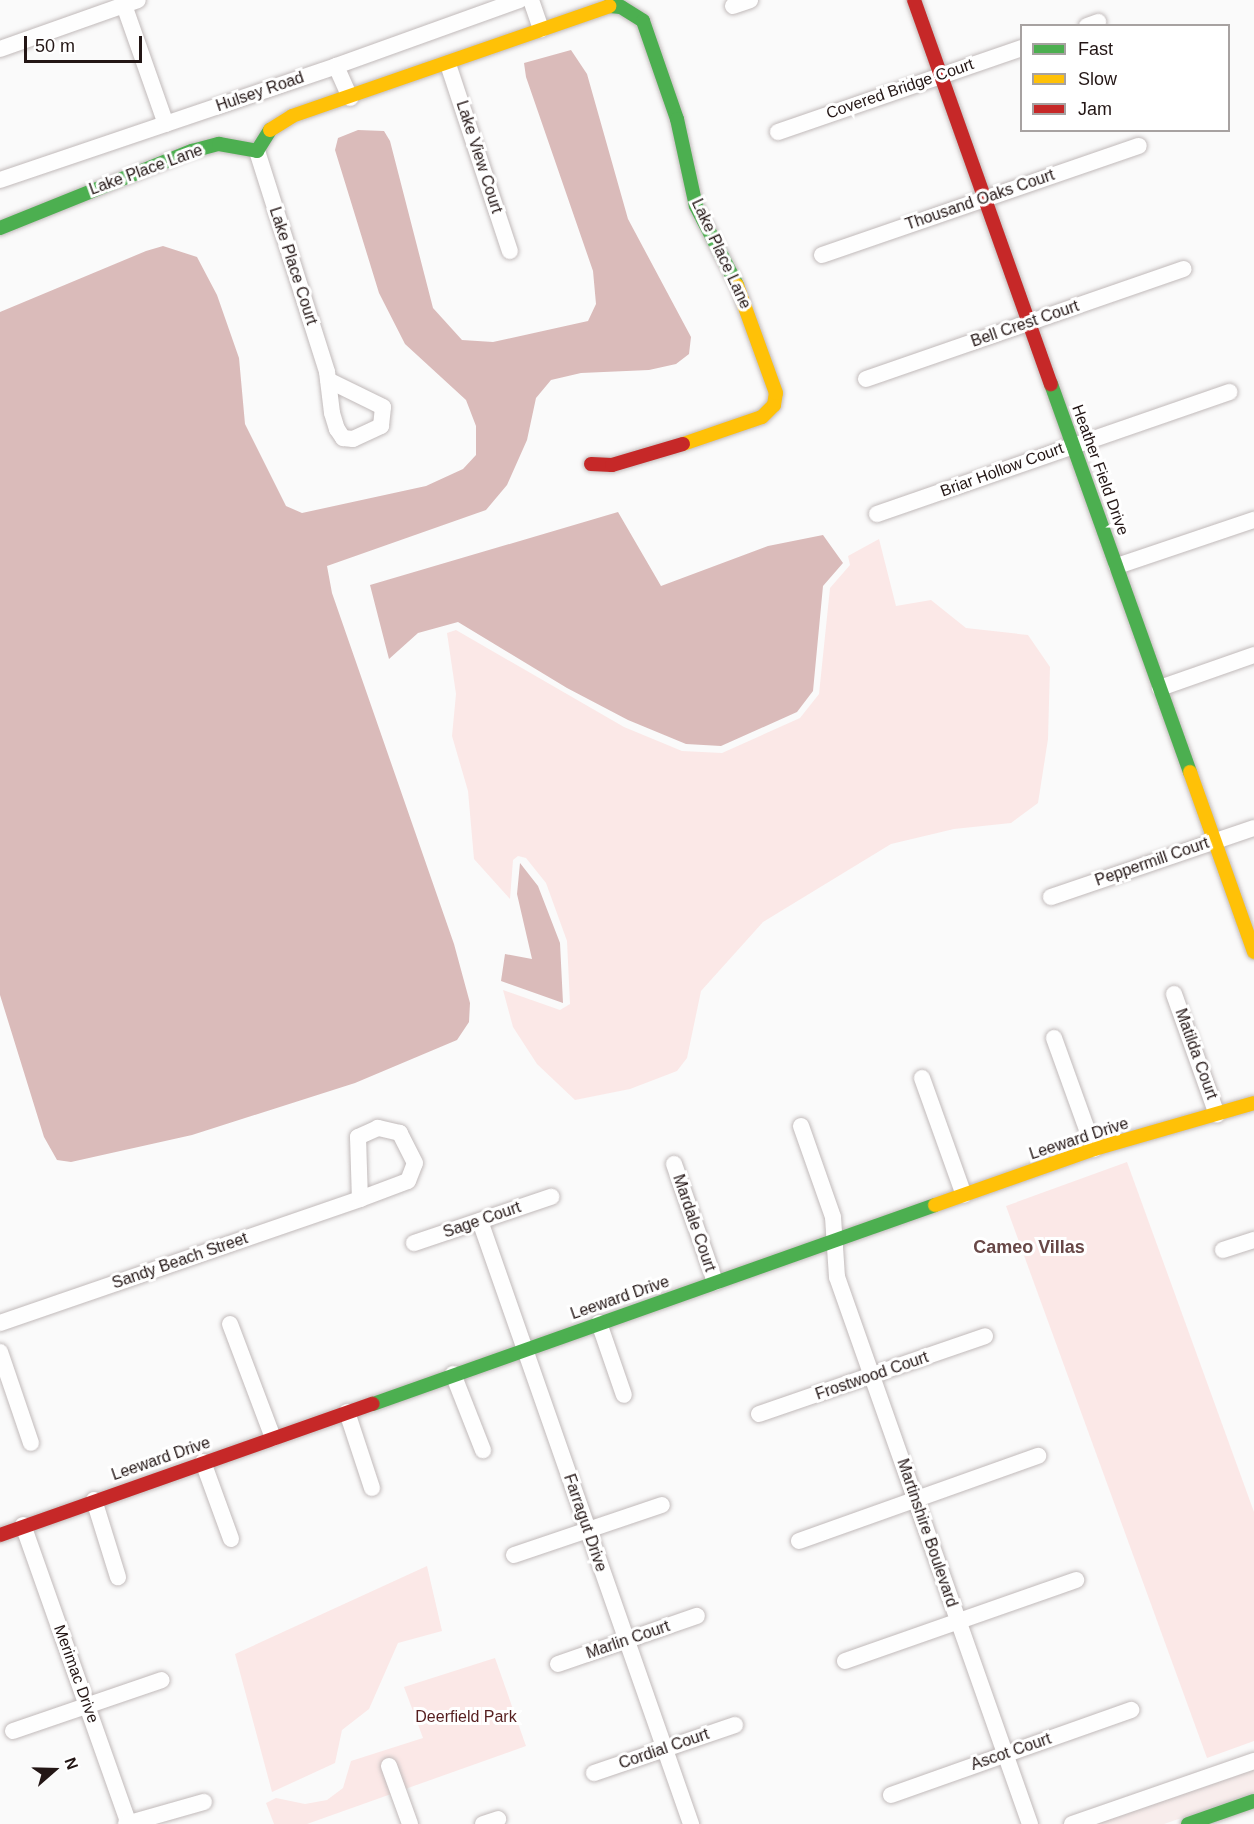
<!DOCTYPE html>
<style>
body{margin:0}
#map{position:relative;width:1254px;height:1824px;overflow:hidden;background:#fafafa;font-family:Arial,sans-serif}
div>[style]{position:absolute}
.built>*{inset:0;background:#f8edec}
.green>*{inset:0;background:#fbe8e7}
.water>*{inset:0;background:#dabbba}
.roads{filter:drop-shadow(0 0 2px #c1baba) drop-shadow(0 0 2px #c1baba)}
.street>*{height:16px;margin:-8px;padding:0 8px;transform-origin:8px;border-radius:8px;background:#fefefe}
.fast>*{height:14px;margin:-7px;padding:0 7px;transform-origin:7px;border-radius:7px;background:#4caf50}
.slow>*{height:14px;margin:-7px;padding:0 7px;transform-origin:7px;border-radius:7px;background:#ffc107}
.jam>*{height:14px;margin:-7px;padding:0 7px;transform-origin:7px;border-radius:7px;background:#c62828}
span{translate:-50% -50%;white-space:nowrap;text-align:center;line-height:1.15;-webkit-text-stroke:6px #fff;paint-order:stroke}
.street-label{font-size:16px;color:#231615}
.park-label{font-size:16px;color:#561f20}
.neighbourhood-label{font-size:18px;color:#684847;font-weight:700}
.legend{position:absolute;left:1020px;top:24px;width:210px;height:108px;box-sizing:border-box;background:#fff;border:2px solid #a7a2a1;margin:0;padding:8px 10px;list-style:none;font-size:18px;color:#231615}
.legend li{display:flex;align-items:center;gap:12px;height:30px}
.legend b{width:30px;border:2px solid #a7a2a1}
.north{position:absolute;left:24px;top:1740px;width:60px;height:60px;-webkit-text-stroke:4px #fff;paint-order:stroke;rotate:70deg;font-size:16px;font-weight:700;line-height:24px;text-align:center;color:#231615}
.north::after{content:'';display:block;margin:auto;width:21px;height:27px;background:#231615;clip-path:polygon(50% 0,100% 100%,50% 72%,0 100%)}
.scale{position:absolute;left:24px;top:36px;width:118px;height:27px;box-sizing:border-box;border:3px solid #231615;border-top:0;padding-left:8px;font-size:18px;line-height:21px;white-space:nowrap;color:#231615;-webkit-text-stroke:4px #fff;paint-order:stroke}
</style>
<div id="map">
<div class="built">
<i style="clip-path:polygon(1254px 1770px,1254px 1793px,1164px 1824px,1096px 1824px)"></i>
</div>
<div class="green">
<i style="clip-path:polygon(879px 539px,896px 606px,931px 600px,966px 628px,1028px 635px,1050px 667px,1048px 739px,1038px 803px,1011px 823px,954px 829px,891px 844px,763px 922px,701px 991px,687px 1058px,677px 1071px,630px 1089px,575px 1100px,537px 1064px,513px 1027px,503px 990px,560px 1010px,570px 1004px,567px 941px,546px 883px,526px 858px,518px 856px,513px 860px,510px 899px,474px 859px,468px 791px,452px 736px,456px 694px,447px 633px,456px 630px,624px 727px,682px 751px,722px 753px,800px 718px,819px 694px,830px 588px,850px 565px,848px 556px)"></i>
<i style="clip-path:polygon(1127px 1162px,1254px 1512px,1254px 1741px,1207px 1758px,1006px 1206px)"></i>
<i style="clip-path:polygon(427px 1566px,442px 1631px,398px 1643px,369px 1709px,342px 1730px,335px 1763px,272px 1792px,235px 1654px)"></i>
<i style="clip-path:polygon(495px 1658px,526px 1746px,307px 1824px,274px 1824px,266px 1803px,276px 1798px,305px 1804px,327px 1800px,343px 1788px,351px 1761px,423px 1738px,404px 1687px)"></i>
</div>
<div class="water">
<i style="clip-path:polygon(571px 50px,587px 74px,628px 219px,691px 337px,689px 354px,676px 364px,649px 370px,581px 373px,551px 380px,536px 398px,527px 440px,507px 485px,486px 510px,327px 566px,332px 593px,454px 944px,470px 1003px,469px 1022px,457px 1040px,355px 1083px,192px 1135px,71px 1162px,57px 1160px,44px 1137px,0 995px,0 312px,146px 251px,163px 246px,197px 257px,217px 295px,239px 358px,245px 424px,286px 506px,302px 513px,426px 486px,463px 469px,476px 455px,476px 426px,466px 400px,405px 344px,379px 293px,335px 150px,338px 138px,358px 130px,384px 131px,390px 141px,433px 308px,462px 340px,493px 342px,588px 321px,596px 304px,593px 271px,526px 77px,524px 63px)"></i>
<i style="clip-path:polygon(618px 512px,661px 586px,768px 546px,823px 535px,843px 563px,823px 586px,813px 691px,797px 712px,721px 746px,686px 744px,628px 720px,567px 688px,458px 622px,418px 633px,389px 659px,370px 585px)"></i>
<i style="clip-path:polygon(520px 863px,538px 886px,560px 943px,563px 1003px,501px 981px,505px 954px,532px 959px,517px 894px)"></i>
</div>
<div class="roads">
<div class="street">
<i style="left:531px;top:0;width:31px;rotate:71deg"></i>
<i style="left:124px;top:5px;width:126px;rotate:70.6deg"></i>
<i style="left:733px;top:6px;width:18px;rotate:-19deg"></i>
<i style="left:1087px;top:26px;width:12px;rotate:-20deg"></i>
<i style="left:0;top:49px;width:146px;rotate:-19.5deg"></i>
<i style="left:448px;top:64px;width:197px;rotate:71.7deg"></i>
<i style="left:336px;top:66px;width:35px;rotate:66deg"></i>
<i style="left:778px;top:132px;width:258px;rotate:-19deg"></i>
<i style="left:257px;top:151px;width:232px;rotate:72.4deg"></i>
<i style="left:327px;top:372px;width:41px;rotate:83deg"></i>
<i style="left:332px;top:413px;width:17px;rotate:73deg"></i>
<i style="left:337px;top:429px;width:11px;rotate:56deg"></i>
<i style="left:343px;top:438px;width:10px;rotate:6deg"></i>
<i style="left:353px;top:439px;width:31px;rotate:-25deg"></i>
<i style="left:381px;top:426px;width:19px;rotate:-84deg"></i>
<i style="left:383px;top:407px;width:61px;rotate:-153.9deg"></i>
<i style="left:0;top:180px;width:355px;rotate:-18.7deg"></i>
<i style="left:336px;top:66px;width:195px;rotate:-19.8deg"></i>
<i style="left:822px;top:255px;width:335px;rotate:-19deg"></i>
<i style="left:866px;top:379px;width:336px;rotate:-19.1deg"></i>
<i style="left:877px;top:514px;width:373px;rotate:-19.1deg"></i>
<i style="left:1117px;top:566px;width:145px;rotate:-18.6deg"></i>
<i style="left:1160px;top:688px;width:100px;rotate:-19.3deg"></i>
<i style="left:1051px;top:897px;width:214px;rotate:-18.8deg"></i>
<i style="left:1174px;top:994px;width:128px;rotate:70.4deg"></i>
<i style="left:1054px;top:1038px;width:118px;rotate:70.2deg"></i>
<i style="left:922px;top:1078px;width:124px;rotate:70.3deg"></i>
<i style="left:801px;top:1126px;width:96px;rotate:70.6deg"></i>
<i style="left:833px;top:1217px;width:60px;rotate:86.2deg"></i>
<i style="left:837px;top:1277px;width:580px;rotate:70.57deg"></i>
<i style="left:674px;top:1164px;width:125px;rotate:70.8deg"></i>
<i style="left:480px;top:1221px;width:639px;rotate:70.71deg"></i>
<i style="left:414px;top:1243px;width:145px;rotate:-18.6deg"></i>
<i style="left:1223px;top:1250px;width:33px;rotate:-18deg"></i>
<i style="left:0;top:1323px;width:381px;rotate:-19deg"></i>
<i style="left:360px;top:1199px;width:51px;rotate:-20.6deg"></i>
<i style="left:408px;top:1181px;width:19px;rotate:-69deg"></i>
<i style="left:415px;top:1163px;width:34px;rotate:-117deg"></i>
<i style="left:400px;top:1133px;width:23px;rotate:-167deg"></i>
<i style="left:378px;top:1128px;width:22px;rotate:156deg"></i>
<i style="left:358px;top:1137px;width:62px;rotate:88.2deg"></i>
<i style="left:599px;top:1323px;width:76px;rotate:70.9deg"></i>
<i style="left:230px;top:1324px;width:122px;rotate:69.3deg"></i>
<i style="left:0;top:1352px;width:96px;rotate:71.2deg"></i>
<i style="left:453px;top:1374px;width:82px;rotate:68.5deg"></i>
<i style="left:347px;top:1412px;width:80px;rotate:71.8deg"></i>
<i style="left:759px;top:1414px;width:239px;rotate:-19deg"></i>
<i style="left:203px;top:1462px;width:82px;rotate:70deg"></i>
<i style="left:94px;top:1500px;width:81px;rotate:72.7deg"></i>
<i style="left:23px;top:1525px;width:317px;rotate:70.5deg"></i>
<i style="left:799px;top:1541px;width:254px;rotate:-19.6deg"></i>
<i style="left:514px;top:1555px;width:156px;rotate:-18.7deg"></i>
<i style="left:845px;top:1661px;width:245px;rotate:-19.3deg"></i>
<i style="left:558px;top:1664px;width:147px;rotate:-19.1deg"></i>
<i style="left:13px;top:1731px;width:157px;rotate:-18.9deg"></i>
<i style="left:389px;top:1766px;width:62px;rotate:70.1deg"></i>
<i style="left:594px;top:1773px;width:149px;rotate:-18.8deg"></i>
<i style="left:891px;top:1795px;width:255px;rotate:-19.5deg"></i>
<i style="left:126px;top:1824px;width:81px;rotate:-15.8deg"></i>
<i style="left:483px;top:1824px;width:16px;rotate:-18deg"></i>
<i style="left:1072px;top:1824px;width:193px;rotate:-19.1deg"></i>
</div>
<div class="fast">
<i style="left:609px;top:6px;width:12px;rotate:5deg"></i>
<i style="left:621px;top:7px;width:26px;rotate:32deg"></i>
<i style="left:643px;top:21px;width:104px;rotate:70.9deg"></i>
<i style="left:677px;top:119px;width:89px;rotate:77.7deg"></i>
<i style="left:696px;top:206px;width:89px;rotate:62.6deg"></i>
<i style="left:0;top:228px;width:207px;rotate:-21.9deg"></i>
<i style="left:192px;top:151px;width:28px;rotate:-15deg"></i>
<i style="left:219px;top:144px;width:39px;rotate:10deg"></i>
<i style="left:257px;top:151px;width:25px;rotate:-58deg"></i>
<i style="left:1051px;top:384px;width:412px;rotate:70.3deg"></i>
<i style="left:373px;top:1404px;width:596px;rotate:-19.5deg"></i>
<i style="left:1188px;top:1824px;width:70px;rotate:-19.2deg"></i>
</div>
<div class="slow">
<i style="left:270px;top:130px;width:26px;rotate:-32deg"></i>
<i style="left:292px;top:116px;width:336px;rotate:-19.1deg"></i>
<i style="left:683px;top:444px;width:83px;rotate:-18.9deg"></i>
<i style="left:762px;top:417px;width:17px;rotate:-45deg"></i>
<i style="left:774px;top:405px;width:12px;rotate:-81deg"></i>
<i style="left:776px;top:393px;width:115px;rotate:-109.9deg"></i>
<i style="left:1190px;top:772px;width:191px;rotate:70.4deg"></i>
<i style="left:935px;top:1205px;width:169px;rotate:-19.4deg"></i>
<i style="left:1094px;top:1149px;width:166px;rotate:-16deg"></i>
</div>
<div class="jam">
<i style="left:914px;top:0;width:408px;rotate:70.4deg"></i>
<i style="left:591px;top:464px;width:21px;rotate:3deg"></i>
<i style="left:612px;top:465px;width:74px;rotate:-16.5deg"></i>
<i style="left:0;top:1535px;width:395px;rotate:-19.4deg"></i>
</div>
</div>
<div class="street-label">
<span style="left:900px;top:89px;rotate:-19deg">Covered Bridge Court</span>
<span style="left:260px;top:92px;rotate:-19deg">Hulsey Road</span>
<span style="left:479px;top:157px;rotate:72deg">Lake View Court</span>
<span style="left:146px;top:170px;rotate:-20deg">Lake Place Lane</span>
<span style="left:980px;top:200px;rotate:-19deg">Thousand Oaks Court</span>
<span style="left:721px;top:254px;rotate:65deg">Lake Place Lane</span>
<span style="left:293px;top:266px;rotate:72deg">Lake Place Court</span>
<span style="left:1025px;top:324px;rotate:-19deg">Bell Crest Court</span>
<span style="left:1002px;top:470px;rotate:-20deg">Briar Hollow Court</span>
<span style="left:1100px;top:470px;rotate:70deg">Heather Field Drive</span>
<span style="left:1152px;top:862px;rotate:-19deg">Peppermill Court</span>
<span style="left:1196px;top:1054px;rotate:70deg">Matilda Court</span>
<span style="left:1079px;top:1139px;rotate:-18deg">Leeward Drive</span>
<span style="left:482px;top:1220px;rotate:-19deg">Sage Court</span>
<span style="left:694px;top:1223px;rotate:71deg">Mardale Court</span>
<span style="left:180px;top:1261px;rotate:-19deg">Sandy Beach Street</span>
<span style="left:620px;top:1298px;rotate:-19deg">Leeward Drive</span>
<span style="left:872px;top:1376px;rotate:-19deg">Frostwood Court</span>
<span style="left:161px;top:1459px;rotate:-19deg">Leeward Drive</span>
<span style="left:585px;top:1523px;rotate:71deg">Farragut Drive</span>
<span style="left:927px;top:1533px;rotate:71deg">Martinshire Boulevard</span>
<span style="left:628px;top:1640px;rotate:-19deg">Marlin Court</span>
<span style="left:76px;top:1674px;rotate:70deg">Merimac Drive</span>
<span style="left:664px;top:1749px;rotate:-19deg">Cordial Court</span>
<span style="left:1011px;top:1752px;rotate:-19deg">Ascot Court</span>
</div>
<div class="park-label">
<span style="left:466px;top:1717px">Deerfield Park</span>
</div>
<div class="neighbourhood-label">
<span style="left:1029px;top:1247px">Cameo Villas</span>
</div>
<ul class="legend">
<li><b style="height:8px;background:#4caf50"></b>Fast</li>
<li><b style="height:8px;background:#ffc107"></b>Slow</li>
<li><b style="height:8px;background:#c62828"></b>Jam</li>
</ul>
<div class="north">N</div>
<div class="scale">50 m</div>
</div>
